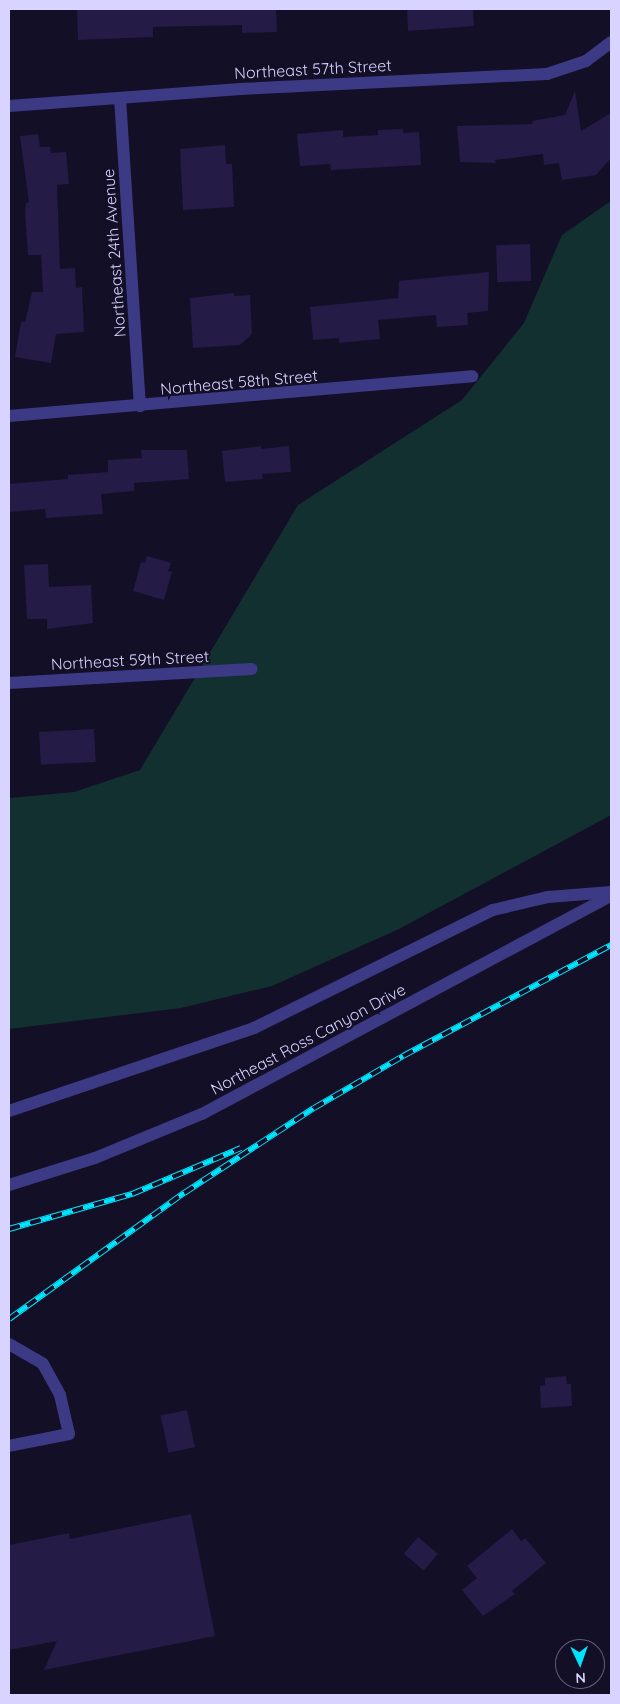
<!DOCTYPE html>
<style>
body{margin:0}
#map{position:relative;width:620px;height:1704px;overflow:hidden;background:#130f26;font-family:Quicksand,sans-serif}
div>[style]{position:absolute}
.green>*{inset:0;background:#12302f}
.building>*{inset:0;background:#241b47;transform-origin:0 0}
.minor>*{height:12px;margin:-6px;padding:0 6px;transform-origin:6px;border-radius:6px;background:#3d3a85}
.rail>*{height:5.5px;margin-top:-2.75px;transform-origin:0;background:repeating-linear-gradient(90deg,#130f26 0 11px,#00e5ff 0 22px);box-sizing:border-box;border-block:1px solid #00e5ff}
span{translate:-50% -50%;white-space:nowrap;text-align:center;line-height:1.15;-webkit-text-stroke:4.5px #130f26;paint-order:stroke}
.street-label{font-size:16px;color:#d9d4ff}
.frame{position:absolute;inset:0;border:10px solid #d9d4ff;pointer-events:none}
.north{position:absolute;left:555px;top:1639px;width:50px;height:50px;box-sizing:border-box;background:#130f26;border:1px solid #625e7d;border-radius:50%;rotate:177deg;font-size:14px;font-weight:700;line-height:20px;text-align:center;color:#d9d4ff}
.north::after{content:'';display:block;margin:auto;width:18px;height:22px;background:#00e5ff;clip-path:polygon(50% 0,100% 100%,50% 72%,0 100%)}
</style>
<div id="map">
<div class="green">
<i style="clip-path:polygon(611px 201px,611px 815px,399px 929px,272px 986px,181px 1008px,9px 1029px,9px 798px,74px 792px,140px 770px,298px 505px,462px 400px,524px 323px,562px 235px)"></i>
</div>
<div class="building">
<i style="clip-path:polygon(276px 9px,277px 32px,242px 33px,242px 25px,153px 27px,153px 37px,78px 40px,77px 10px)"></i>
<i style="clip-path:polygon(407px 9px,473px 9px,474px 26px,408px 31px)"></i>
<i style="clip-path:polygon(575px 91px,581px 131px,611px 113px,611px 158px,596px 175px,562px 180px,559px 163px,544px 165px,543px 154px,495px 160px,496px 163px,460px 162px,457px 126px,533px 124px,532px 121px,565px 115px)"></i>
<i style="clip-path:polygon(403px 129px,403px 133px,419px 132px,421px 165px,331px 170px,330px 164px,300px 166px,297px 134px,343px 130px,343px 137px,378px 135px,378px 130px)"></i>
<i style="clip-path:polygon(38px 134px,40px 147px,50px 147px,51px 153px,66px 152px,69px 184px,57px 185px,60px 269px,75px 268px,76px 288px,82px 287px,84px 332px,56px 334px,51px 363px,15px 357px,21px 321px,25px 322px,32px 292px,43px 292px,41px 255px,28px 255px,25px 212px,26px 203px,29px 202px,20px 136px)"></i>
<i style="clip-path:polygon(225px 145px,226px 164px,232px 164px,234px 207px,183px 210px,180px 149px)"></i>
<i style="left:530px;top:244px;width:37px;height:34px;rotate:88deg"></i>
<i style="clip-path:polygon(489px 272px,488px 311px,467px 313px,468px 325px,437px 327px,436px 315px,378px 320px,380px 339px,339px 343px,339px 338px,313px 340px,310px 307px,398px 298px,399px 281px)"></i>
<i style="clip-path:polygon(234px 293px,234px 296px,250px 295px,252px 334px,240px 345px,193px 348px,190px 298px)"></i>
<i style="clip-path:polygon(261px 446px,261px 449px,289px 446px,291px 472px,262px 474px,263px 479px,225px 482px,222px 451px)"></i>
<i style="clip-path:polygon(141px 450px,187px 450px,189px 479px,134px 483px,134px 491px,101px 494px,103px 514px,46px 518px,45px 509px,9px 512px,9px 484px,68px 479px,68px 475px,108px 472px,108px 460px,142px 458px)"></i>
<i style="clip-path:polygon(147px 556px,171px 563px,168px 571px,172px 572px,164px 600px,133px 591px,141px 562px,145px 563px)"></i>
<i style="clip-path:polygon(48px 564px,49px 587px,91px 585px,93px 623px,47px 629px,47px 619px,27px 619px,24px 565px)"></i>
<i style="left:94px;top:729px;width:33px;height:55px;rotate:87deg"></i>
<i style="clip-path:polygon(566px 1376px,567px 1384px,571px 1384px,572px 1406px,541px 1408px,540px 1386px,545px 1385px,545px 1378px)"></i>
<i style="left:187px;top:1410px;width:38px;height:27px;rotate:78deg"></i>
<i style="clip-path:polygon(191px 1514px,215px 1636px,44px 1670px,57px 1641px,9px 1650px,9px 1545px,69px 1533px,70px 1539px)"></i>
<i style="clip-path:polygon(512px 1529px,521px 1541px,525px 1538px,546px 1563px,512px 1591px,515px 1594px,483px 1616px,462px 1590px,477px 1578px,467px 1566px)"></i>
<i style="left:418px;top:1537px;width:26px;height:22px;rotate:40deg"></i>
</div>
<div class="minor">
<i style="left:120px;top:98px;width:309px;rotate:86.3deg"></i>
<i style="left:9px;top:106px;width:232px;rotate:-4.2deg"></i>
<i style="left:240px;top:89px;width:307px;rotate:-2.8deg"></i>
<i style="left:547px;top:74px;width:41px;rotate:-18.4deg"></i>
<i style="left:586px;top:61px;width:31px;rotate:-37deg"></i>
<i style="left:9px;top:416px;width:465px;rotate:-4.9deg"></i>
<i style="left:9px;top:683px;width:243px;rotate:-3.3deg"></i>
<i style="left:9px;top:1111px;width:259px;rotate:-18.7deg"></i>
<i style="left:254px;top:1028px;width:267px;rotate:-26.3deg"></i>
<i style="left:493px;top:910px;width:57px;rotate:-13.3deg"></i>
<i style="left:548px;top:897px;width:63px;rotate:-4.5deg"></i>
<i style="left:9px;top:1185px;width:90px;rotate:-17.4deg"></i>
<i style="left:95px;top:1158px;width:116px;rotate:-22.4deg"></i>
<i style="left:202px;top:1114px;width:463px;rotate:-28.1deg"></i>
<i style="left:9px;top:1344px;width:39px;rotate:30deg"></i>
<i style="left:43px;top:1364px;width:35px;rotate:61deg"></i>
<i style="left:60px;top:1395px;width:40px;rotate:77deg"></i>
<i style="left:69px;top:1434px;width:61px;rotate:168.7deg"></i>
</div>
<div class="rail">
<i style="left:9px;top:1229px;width:128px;rotate:-15.9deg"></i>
<i style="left:132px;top:1194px;width:118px;rotate:-22.9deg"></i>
<i style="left:9px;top:1319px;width:216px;rotate:-35.8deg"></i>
<i style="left:184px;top:1193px;width:155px;rotate:-33.2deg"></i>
<i style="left:314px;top:1108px;width:103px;rotate:-30.3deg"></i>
<i style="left:403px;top:1056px;width:236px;rotate:-28.1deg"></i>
</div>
<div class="street-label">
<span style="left:313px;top:69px;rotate:-3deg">Northeast 57th Street</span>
<span style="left:114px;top:253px;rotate:-94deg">Northeast 24th Avenue</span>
<span style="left:239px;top:382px;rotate:-5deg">Northeast 58th Street</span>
<span style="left:130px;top:660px;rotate:-3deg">Northeast 59th Street</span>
<span style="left:308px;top:1039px;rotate:-28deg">Northeast Ross Canyon Drive</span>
</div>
<div class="frame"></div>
<div class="north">N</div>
</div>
